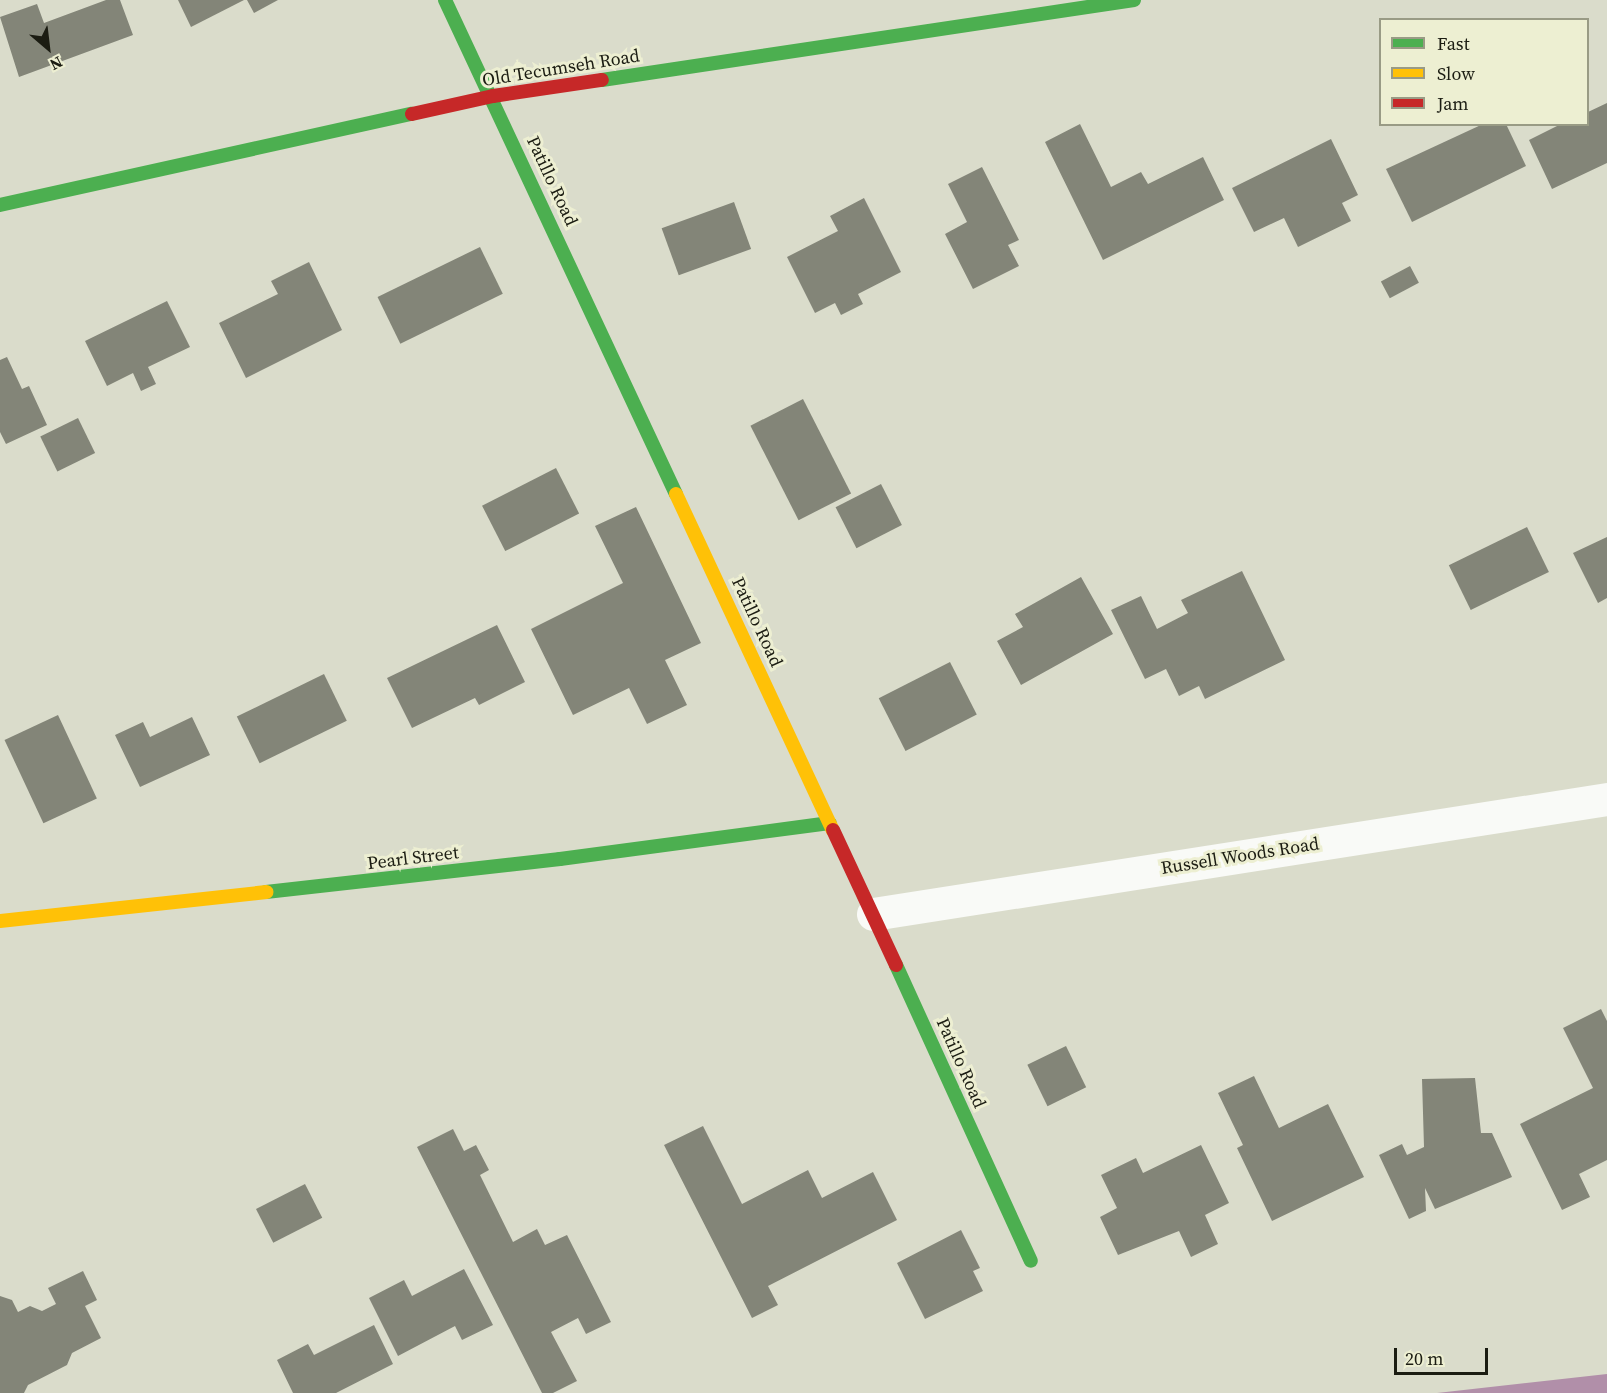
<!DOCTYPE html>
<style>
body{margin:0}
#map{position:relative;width:1607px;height:1393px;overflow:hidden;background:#dadccb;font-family:"Source Serif 4",serif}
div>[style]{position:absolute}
.water>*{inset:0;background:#b18fa9}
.building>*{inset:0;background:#838578;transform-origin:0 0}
.street>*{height:33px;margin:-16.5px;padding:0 16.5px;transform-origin:16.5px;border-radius:16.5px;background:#f9faf7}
.fast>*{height:14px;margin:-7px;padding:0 7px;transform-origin:7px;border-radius:7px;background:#4caf50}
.slow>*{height:14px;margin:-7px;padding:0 7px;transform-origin:7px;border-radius:7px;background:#ffc107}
.jam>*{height:14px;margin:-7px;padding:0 7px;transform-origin:7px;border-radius:7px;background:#c62828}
span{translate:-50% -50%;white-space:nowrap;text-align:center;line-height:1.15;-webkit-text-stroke:6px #edefd2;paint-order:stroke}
.street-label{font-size:18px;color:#1b1c12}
.legend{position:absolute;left:1379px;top:18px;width:210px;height:108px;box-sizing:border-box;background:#edefd2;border:2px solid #999b85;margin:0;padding:8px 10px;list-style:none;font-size:18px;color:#1b1c12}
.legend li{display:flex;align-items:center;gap:12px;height:30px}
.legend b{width:30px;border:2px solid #999b85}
.north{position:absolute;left:18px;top:18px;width:60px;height:60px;-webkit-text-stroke:4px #edefd2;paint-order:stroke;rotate:152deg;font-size:16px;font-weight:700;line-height:24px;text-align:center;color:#1b1c12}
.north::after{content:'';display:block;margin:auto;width:21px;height:27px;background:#1b1c12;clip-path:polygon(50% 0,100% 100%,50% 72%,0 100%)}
.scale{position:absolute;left:1394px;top:1348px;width:94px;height:27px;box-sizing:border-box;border:3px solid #1b1c12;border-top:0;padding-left:8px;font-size:18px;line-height:21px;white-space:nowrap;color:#1b1c12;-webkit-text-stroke:4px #edefd2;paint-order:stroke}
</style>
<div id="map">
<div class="water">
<i style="clip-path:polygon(1607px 1374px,1607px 1393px,1437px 1393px)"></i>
</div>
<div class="building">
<i style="clip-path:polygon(106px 0,120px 0,133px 35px,19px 77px,0 17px,37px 4px,44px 23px)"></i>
<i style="clip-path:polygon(178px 0,244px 0,191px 27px)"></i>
<i style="clip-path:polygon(247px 0,278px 0,254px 13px)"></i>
<i style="clip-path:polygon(1607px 103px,1607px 163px,1552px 189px,1529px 140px,1561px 124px,1588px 124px,1588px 112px)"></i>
<i style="clip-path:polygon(1080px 124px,1111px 187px,1141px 172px,1148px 184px,1203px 157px,1224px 200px,1103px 260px,1045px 142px)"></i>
<i style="clip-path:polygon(1483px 124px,1506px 124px,1526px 166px,1412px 222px,1386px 169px)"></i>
<i style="clip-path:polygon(1331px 139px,1358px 195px,1342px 203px,1351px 221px,1298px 247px,1284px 218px,1254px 232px,1232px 188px)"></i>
<i style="clip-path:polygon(982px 167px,1019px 240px,1008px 245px,1019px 266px,973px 289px,945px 234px,967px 222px,948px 184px)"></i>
<i style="clip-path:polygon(864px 198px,901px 272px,858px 294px,863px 304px,841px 315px,835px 303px,815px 313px,787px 257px,838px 231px,830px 216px)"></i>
<i style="left:734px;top:202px;width:50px;height:77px;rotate:70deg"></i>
<i style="left:480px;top:247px;width:52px;height:114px;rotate:64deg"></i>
<i style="clip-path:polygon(309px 262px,342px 330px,246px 378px,219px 323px,278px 294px,271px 281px)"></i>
<i style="left:1410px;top:266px;width:19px;height:33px;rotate:62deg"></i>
<i style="clip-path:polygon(167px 301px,190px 347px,148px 367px,156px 384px,141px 391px,133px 373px,107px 386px,85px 341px)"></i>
<i style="clip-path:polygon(7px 357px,22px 389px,29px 386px,47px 425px,6px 444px,0 432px,0 360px)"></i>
<i style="left:803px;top:399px;width:106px;height:59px;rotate:63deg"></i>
<i style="left:78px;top:418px;width:39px;height:42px;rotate:64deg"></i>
<i style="left:556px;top:468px;width:51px;height:83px;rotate:63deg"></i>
<i style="left:881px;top:484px;width:46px;height:51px;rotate:63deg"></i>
<i style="clip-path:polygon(636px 507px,701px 643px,665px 660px,687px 705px,647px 724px,629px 688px,573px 715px,531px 629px,623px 583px,595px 526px)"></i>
<i style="left:1527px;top:527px;width:50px;height:87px;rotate:64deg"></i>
<i style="clip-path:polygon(1607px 537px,1607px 598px,1598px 603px,1573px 553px)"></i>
<i style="clip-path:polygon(1242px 571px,1285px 660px,1205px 699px,1199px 686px,1179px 696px,1166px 669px,1145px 679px,1111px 610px,1141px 596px,1157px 629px,1188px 613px,1181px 600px)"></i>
<i style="clip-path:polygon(1081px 577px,1113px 634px,1021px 685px,997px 641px,1023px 627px,1015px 614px)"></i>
<i style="clip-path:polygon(497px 625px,525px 682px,479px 705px,475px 698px,412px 728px,387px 678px)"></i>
<i style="left:950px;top:662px;width:59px;height:80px;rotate:63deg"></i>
<i style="left:324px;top:674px;width:52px;height:97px;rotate:64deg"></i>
<i style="left:58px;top:715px;width:92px;height:59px;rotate:65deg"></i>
<i style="clip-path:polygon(192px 717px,210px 755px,140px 787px,115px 735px,143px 722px,150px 737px)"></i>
<i style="clip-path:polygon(1601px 1009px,1607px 1021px,1607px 1160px,1579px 1174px,1590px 1197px,1562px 1210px,1520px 1124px,1593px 1088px,1563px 1028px)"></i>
<i style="left:1066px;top:1046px;width:46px;height:43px;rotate:64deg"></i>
<i style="clip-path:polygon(1254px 1076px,1279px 1128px,1328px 1104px,1364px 1177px,1272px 1221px,1237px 1148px,1243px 1145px,1218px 1093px)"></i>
<i style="clip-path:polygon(1475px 1078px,1481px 1133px,1492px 1133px,1512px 1177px,1435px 1209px,1425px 1188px,1426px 1211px,1409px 1219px,1379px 1155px,1402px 1144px,1407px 1155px,1424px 1147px,1422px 1079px)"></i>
<i style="clip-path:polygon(703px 1126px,742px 1204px,808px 1170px,822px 1198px,873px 1172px,897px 1220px,768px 1286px,778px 1305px,752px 1318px,664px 1145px)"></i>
<i style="clip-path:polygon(453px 1129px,464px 1151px,476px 1145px,489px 1170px,480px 1175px,513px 1242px,537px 1229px,545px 1245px,567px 1235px,611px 1322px,586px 1334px,578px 1318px,551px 1332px,577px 1381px,553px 1393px,542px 1393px,417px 1147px)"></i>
<i style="clip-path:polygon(1201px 1145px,1229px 1203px,1205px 1215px,1218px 1244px,1191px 1257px,1179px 1231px,1118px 1255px,1100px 1217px,1117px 1208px,1101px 1175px,1136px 1158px,1143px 1173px)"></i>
<i style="left:305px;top:1184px;width:38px;height:55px;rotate:63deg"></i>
<i style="clip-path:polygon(961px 1230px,980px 1268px,973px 1271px,983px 1291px,925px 1319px,897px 1263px)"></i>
<i style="clip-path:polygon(464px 1269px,493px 1325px,462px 1340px,455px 1326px,398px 1356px,369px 1298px,404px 1280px,412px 1296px)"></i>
<i style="clip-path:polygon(83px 1271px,97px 1300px,85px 1306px,101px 1338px,72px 1353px,67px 1365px,28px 1385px,24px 1393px,0 1393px,0 1296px,12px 1300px,18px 1312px,30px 1306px,42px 1311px,56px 1304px,48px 1288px)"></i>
<i style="clip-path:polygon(374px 1325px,393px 1364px,336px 1393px,293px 1393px,277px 1360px,308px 1344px,314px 1355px)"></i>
</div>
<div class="street">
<i style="left:873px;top:914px;width:743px;rotate:-8.9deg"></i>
</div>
<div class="fast">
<i style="left:445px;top:0;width:545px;rotate:64.94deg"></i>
<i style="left:602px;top:80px;width:538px;rotate:-8.55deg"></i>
<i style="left:0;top:205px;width:422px;rotate:-12.5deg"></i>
<i style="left:266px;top:892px;width:296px;rotate:-6.4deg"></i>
<i style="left:560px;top:859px;width:272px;rotate:-7.6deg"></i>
<i style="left:896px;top:965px;width:325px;rotate:65.5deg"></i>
</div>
<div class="slow">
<i style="left:676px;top:494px;width:371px;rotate:65deg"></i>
<i style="left:0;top:921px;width:268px;rotate:-6.2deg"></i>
</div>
<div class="jam">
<i style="left:412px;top:114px;width:83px;rotate:-12.5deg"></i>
<i style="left:493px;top:96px;width:110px;rotate:-8.4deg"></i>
<i style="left:833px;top:830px;width:149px;rotate:65deg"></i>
</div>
<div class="street-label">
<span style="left:561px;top:68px;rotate:-9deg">Old Tecumseh Road</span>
<span style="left:552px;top:181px;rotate:65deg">Patillo Road</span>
<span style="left:757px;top:622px;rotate:65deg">Patillo Road</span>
<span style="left:1240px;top:856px;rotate:-9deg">Russell Woods Road</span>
<span style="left:413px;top:858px;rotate:-7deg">Pearl Street</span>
<span style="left:961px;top:1063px;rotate:66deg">Patillo Road</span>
</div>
<ul class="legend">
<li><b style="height:8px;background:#4caf50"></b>Fast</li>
<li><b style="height:8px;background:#ffc107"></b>Slow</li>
<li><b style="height:8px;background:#c62828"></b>Jam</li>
</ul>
<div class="north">N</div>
<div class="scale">20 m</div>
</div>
